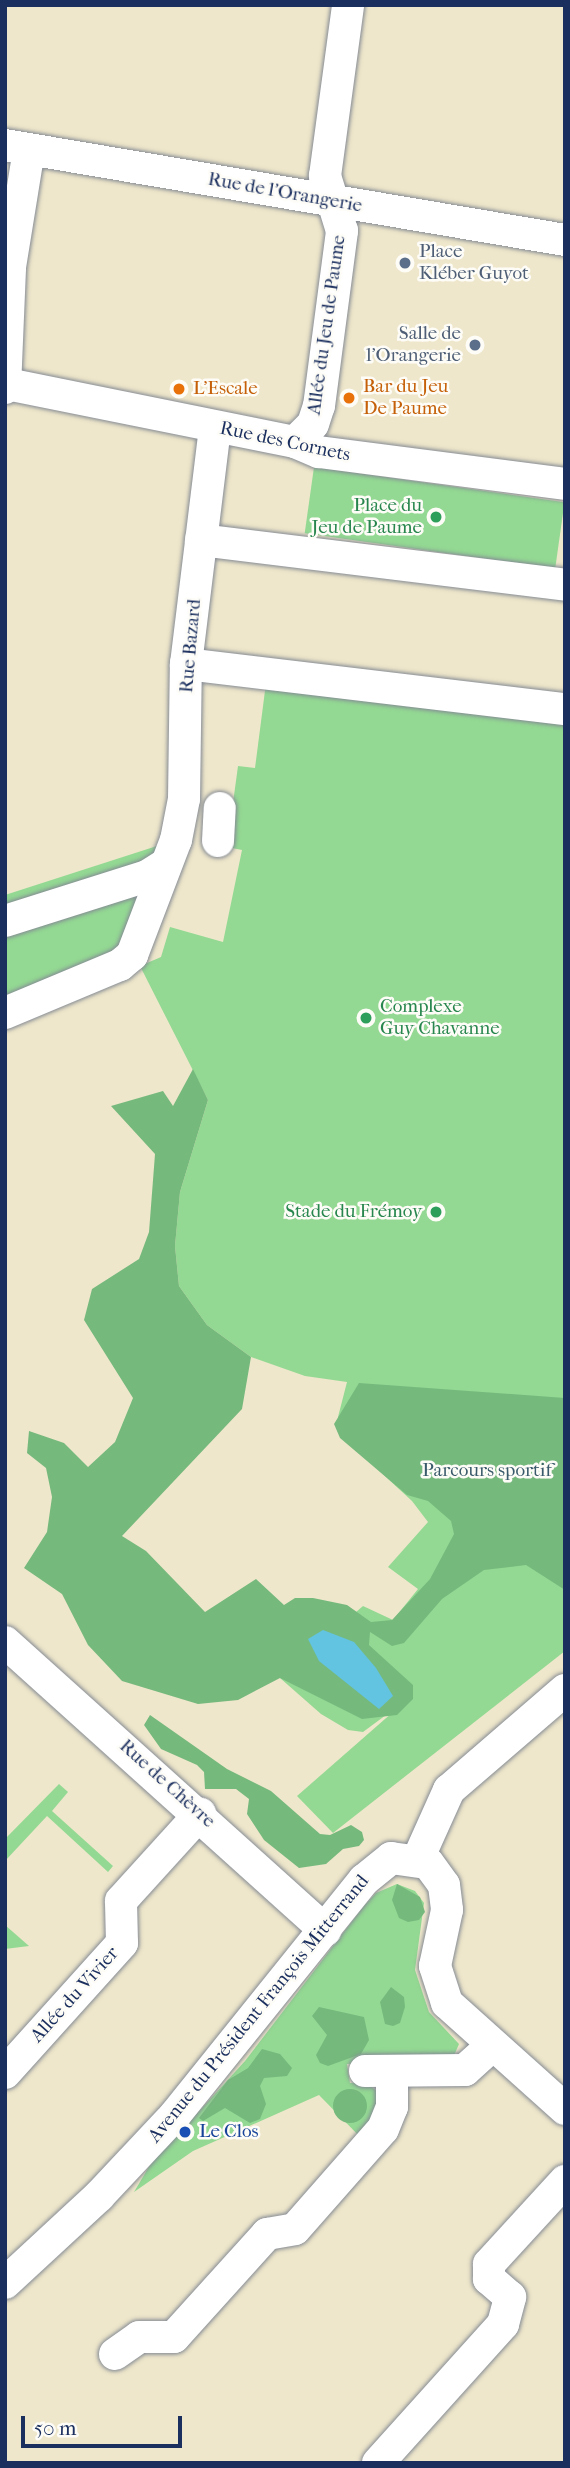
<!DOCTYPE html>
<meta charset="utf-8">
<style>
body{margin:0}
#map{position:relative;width:570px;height:2468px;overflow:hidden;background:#efe7cb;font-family:"IM FELL French Canon",serif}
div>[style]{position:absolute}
.green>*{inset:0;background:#93d993;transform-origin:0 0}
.forest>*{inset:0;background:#76b97d}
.round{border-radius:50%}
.water>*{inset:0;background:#62c4e0}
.roads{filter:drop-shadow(0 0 2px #858b94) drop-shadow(0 0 2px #858b94)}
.minor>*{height:32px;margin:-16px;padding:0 16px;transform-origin:16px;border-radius:16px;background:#fff}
.dots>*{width:19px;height:19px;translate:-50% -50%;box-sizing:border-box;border:4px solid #fdfcf7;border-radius:50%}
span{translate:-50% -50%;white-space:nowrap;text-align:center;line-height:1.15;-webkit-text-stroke:5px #fdfcf7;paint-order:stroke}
.street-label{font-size:19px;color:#1b2f5e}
.service-label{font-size:19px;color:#4e5e75}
.left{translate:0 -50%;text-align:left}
.right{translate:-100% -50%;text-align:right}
.food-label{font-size:19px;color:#c56008}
.leisure-label{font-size:19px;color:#27864d}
.park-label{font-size:19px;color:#395a6b}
.transit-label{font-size:19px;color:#164399}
.frame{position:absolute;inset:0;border:7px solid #1b2f5e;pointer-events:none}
.scale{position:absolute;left:21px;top:2416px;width:161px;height:32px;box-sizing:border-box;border:4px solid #1b2f5e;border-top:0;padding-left:9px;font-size:21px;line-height:24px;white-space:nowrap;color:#1b2f5e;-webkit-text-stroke:5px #fdfcf7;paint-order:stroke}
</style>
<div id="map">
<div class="green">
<i style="left:314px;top:467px;width:253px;height:67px;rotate:8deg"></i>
<i style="clip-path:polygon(266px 683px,565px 717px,565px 1651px,333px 1833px,297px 1796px,409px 1698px,363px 1732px,348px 1730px,321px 1714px,280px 1678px,363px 1606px,393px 1620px,418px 1589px,388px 1567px,428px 1522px,412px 1501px,349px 1443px,338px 1417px,347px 1382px,305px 1376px,251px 1357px,207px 1325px,179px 1286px,175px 1246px,180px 1192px,208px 1100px,140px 966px,161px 957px,170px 927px,223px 942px,242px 850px,227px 847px,238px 766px,255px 768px)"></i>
<i style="clip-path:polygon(160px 845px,124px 946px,5px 1000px,5px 895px)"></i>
<i style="clip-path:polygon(59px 1784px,68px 1792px,52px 1811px,113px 1866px,108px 1872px,47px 1816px,5px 1861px,5px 1839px)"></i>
<i style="clip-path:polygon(397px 1884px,415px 1891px,424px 1903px,415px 1970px,429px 2012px,459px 2044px,453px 2058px,347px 2064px,350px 2083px,366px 2082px,381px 2095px,364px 2141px,319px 2095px,193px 2151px,134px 2192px,150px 2165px,245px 2061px,363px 1907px,376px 1893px)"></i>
<i style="clip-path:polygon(5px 1925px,29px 1946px,5px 1949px)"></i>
</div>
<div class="forest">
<i style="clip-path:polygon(193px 1069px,208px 1100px,180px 1192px,175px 1246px,179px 1286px,207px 1325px,251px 1357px,242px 1409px,122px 1536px,146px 1551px,205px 1612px,256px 1579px,284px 1605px,295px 1598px,313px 1598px,347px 1605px,371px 1622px,392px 1620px,430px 1579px,454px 1534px,451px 1521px,428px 1501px,407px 1495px,340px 1438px,334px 1424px,359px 1383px,565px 1398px,565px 1590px,526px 1565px,484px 1570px,442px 1599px,404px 1643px,392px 1646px,370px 1632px,369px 1645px,413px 1685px,413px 1699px,397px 1715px,362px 1719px,280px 1678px,238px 1700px,198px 1704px,122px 1681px,88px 1645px,62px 1594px,24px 1568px,47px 1532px,52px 1497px,46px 1468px,27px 1453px,29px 1431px,64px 1443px,88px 1467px,115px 1442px,133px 1398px,84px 1320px,92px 1289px,139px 1259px,149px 1232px,155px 1154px,111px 1106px,163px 1091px,173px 1106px)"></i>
<i style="clip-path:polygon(150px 1715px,227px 1769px,271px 1791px,320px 1834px,330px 1835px,351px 1825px,362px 1832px,364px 1840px,359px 1846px,343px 1849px,326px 1864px,299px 1868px,264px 1840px,247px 1814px,249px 1799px,236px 1789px,205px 1789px,204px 1772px,197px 1765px,161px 1749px,144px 1725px)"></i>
<i style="clip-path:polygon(397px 1884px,420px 1897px,425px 1912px,419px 1920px,408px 1922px,399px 1918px,392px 1900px)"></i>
<i style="clip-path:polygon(391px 1987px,404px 1997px,405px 2007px,400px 2023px,393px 2026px,385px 2024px,380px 2002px)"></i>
<i style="clip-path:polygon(319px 2007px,364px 2017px,369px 2040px,361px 2054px,328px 2066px,320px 2063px,316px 2055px,327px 2035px,312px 2016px)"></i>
<i style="clip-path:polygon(262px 2049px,280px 2054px,292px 2068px,287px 2076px,264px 2078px,260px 2086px,266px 2104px,260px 2119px,250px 2123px,225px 2108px,203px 2121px,199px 2118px,228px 2080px,248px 2068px)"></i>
<i class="round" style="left:333px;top:2089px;width:34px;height:34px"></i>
</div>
<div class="water">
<i style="clip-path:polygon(323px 1630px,354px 1642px,376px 1668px,393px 1696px,379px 1709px,319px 1661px,308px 1639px)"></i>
</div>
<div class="roads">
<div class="minor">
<i style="left:5px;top:145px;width:568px;rotate:9.63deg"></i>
<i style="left:7px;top:384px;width:294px;rotate:11.4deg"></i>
<i style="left:295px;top:442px;width:26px;rotate:23deg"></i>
<i style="left:319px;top:452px;width:248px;rotate:7.4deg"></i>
<i style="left:5px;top:388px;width:121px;rotate:-87.6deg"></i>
<i style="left:10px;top:267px;width:119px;rotate:-80.8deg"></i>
<i style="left:295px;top:442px;width:25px;rotate:-45deg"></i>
<i style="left:313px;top:424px;width:19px;rotate:-72deg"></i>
<i style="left:319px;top:406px;width:177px;rotate:-82.5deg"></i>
<i style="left:342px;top:231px;width:58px;rotate:-107.2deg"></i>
<i style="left:325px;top:176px;width:173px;rotate:-82.3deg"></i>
<i style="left:201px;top:540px;width:367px;rotate:7deg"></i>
<i style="left:186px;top:664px;width:382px;rotate:6.8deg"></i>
<i style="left:218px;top:841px;width:33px;rotate:-87deg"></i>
<i style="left:5px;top:921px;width:149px;rotate:-17.6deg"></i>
<i style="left:147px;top:876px;width:22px;rotate:-32deg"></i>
<i style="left:5px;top:1013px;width:125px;rotate:-22.7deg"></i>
<i style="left:120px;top:965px;width:16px;rotate:-40deg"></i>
<i style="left:132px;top:955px;width:123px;rotate:-69.1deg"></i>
<i style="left:176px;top:840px;width:42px;rotate:-79deg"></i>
<i style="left:184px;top:799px;width:135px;rotate:-89.2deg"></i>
<i style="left:186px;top:664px;width:239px;rotate:-83deg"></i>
<i style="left:5px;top:1642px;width:431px;rotate:42deg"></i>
<i style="left:418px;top:1859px;width:76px;rotate:-65.8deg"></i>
<i style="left:449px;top:1790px;width:153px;rotate:-40.8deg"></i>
<i style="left:365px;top:2071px;width:100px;rotate:-0.6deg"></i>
<i style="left:465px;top:2070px;width:36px;rotate:-42deg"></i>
<i style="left:5px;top:2073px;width:175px;rotate:-48deg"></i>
<i style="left:122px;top:1943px;width:42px;rotate:-91.4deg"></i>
<i style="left:121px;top:1901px;width:118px;rotate:-47.8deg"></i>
<i style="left:5px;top:2283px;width:128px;rotate:-42.8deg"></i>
<i style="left:99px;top:2196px;width:111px;rotate:-46.8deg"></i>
<i style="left:175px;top:2115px;width:302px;rotate:-51.2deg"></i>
<i style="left:364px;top:1880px;width:35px;rotate:-39deg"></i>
<i style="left:391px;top:1858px;width:37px;rotate:8deg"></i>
<i style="left:428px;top:1863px;width:27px;rotate:54deg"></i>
<i style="left:444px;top:1885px;width:25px;rotate:83deg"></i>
<i style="left:447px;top:1910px;width:57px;rotate:102.1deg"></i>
<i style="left:435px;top:1966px;width:39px;rotate:72deg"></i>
<i style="left:447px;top:2003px;width:159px;rotate:41.9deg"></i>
<i style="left:115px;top:2354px;width:29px;rotate:-35deg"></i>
<i style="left:139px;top:2337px;width:35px"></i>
<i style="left:174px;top:2337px;width:139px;rotate:-47.9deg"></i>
<i style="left:267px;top:2234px;width:28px;rotate:-10deg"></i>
<i style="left:295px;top:2229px;width:133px;rotate:-48.7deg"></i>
<i style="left:383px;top:2129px;width:24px;rotate:-68deg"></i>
<i style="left:392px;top:2107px;width:36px;rotate:-90deg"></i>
<i style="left:378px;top:2463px;width:187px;rotate:-48deg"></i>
<i style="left:503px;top:2324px;width:28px;rotate:-75deg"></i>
<i style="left:510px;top:2297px;width:28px;rotate:-139deg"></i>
<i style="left:489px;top:2279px;width:15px;rotate:-90deg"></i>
<i style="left:489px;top:2264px;width:113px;rotate:-47.5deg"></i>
</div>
</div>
<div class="dots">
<i style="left:405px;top:263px;background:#5c6f8a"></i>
<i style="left:475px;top:345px;background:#5c6f8a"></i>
<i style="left:179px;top:389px;background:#e8710a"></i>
<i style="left:349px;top:398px;background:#e8710a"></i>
<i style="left:436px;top:517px;background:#2e9e5b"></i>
<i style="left:366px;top:1018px;background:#2e9e5b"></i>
<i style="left:436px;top:1212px;background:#2e9e5b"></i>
<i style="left:185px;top:2132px;background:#1a4fb4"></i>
</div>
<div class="street-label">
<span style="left:285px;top:193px;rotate:10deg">Rue de l'Orangerie</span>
<span style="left:327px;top:325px;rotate:-82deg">Allée du Jeu de Paume</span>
<span style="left:285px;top:442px;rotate:12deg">Rue des Cornets</span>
<span style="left:191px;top:646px;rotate:-85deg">Rue Bazard</span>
<span style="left:167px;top:1784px;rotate:42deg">Rue de Chèvre</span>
<span style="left:75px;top:1995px;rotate:-48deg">Allée du Vivier</span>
<span style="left:259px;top:2009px;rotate:-51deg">Avenue du Président François Mitterrand</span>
</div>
<div class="service-label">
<span class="left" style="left:419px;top:263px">Place<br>Kléber Guyot</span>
<span class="right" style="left:461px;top:345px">Salle de<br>l'Orangerie</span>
</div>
<div class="food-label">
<span class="left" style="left:363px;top:398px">Bar du Jeu<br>De Paume</span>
<span class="left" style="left:193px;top:389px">L'Escale</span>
</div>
<div class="leisure-label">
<span class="right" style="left:422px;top:517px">Place du<br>Jeu de Paume</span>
<span class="left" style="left:380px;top:1018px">Complexe<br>Guy Chavanne</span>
<span class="right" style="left:422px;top:1212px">Stade du Frémoy</span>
</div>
<div class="park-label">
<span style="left:487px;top:1471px">Parcours sportif</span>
</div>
<div class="transit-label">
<span class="left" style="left:199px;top:2132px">Le Clos</span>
</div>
<div class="frame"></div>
<div class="scale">50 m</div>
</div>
